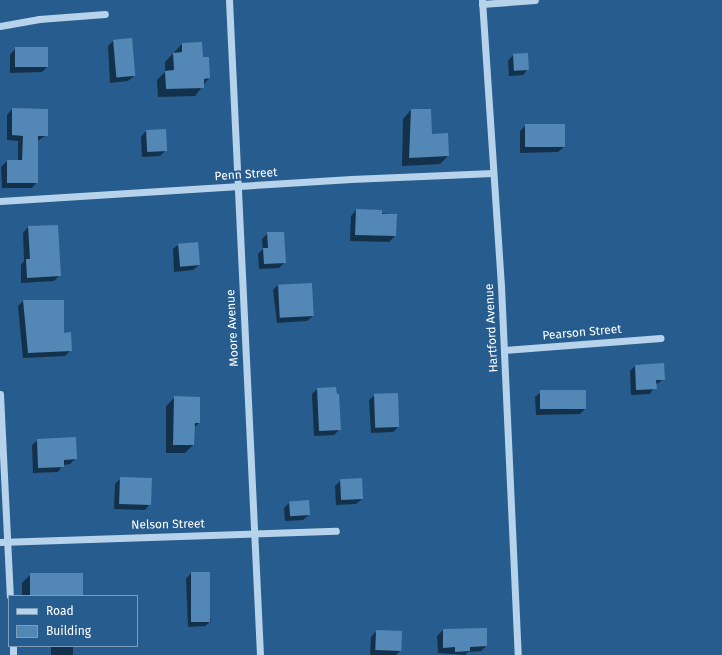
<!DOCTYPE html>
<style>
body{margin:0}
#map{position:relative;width:722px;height:655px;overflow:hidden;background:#275c8e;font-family:"Fira Sans",sans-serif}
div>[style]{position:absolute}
.shadow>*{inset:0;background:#0007;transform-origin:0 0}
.building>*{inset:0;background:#5387b6;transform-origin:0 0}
.minor>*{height:7px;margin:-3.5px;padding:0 3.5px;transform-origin:3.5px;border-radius:3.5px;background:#b7d2eb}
span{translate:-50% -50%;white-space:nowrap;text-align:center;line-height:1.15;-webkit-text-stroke:4px #275c8e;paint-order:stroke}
.street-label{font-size:12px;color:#fff}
.legend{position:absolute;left:8px;top:595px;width:130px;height:52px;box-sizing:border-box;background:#275c8e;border:1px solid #7d9dbb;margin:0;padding:5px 7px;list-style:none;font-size:12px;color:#fff}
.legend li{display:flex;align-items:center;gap:8px;height:20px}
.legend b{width:20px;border:1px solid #7d9dbb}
</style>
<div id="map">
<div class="shadow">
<i style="clip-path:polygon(113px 41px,134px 76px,128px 81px,110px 83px,108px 46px)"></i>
<i style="clip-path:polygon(182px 44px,209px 78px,195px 96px,158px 97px,157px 80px,165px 72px,165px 62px)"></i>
<i style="clip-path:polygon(15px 49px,47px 67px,42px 72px,10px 73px,10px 55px)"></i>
<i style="clip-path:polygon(513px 55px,528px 69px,523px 75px,509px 76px,508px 61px)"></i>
<i style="clip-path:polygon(12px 109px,47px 135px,37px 141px,37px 182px,32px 188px,2px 188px,1px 167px,7px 161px,18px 161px,18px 141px,7px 140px,7px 115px)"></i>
<i style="clip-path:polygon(411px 110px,448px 156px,440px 164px,402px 166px,403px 119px)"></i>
<i style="clip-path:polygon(526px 125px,564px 147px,558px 152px,520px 153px,520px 131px)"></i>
<i style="clip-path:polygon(146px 131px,166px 150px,160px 156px,142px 157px,141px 137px)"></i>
<i style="clip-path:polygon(356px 210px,396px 215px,395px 236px,389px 242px,350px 241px,351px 216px)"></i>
<i style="clip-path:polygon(28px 227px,60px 275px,54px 281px,21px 283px,21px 265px,24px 261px,23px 233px)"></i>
<i style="clip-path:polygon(268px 233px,285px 262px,279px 268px,259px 269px,258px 254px,263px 249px,262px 239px)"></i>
<i style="clip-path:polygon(179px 244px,199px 265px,193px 270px,174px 272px,173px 249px)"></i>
<i style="clip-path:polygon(278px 285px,313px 316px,307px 321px,277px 323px,273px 290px)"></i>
<i style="clip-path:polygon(23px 301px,63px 334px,71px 350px,65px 356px,23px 358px,18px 306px)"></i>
<i style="clip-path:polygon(635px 366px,664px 379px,655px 385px,650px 394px,631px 395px,630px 371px)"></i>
<i style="clip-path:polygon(317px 389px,336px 396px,340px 429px,334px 435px,314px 436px,312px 394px)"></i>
<i style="clip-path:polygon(541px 392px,585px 409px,580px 414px,536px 415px,535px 397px)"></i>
<i style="clip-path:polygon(375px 395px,398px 427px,393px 432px,371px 433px,369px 400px)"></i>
<i style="clip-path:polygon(175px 397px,199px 423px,194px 428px,193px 445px,185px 453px,166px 453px,166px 406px)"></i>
<i style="clip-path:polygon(38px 440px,75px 459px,70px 464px,63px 465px,58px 472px,33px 473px,32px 445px)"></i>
<i style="clip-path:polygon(121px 478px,150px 504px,145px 510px,114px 509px,115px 484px)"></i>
<i style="clip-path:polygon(341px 480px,362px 499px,356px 504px,336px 505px,335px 486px)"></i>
<i style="clip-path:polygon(290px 502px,309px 515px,303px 520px,285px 521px,284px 508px)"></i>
<i style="clip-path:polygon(191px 573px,211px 621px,205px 626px,188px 627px,186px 579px)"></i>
<i style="clip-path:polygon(31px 574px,83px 596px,22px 596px,22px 583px)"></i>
<i style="clip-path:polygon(443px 630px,486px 646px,481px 651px,468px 652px,465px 655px,438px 653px,437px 636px)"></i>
<i style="clip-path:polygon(376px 631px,401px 650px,396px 655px,370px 655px,371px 637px)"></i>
<i style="left:51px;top:646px;width:22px;height:9px"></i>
</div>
<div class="building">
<i style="left:132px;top:38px;width:38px;height:19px;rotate:85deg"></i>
<i style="clip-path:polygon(202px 42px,203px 57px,209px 57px,210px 78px,204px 79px,204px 88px,166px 89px,165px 71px,174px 70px,173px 53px,182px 52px,182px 43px)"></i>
<i style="left:48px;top:47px;width:20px;height:33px;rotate:90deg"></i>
<i style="left:528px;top:53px;width:17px;height:15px;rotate:87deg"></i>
<i style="clip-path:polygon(12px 108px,48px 109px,48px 136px,38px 136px,38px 183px,7px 183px,7px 160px,22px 160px,23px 136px,12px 135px)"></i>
<i style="clip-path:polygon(411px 109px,431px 109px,432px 134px,448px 133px,449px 156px,409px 158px)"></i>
<i style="left:525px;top:124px;width:40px;height:23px"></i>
<i style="left:166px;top:129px;width:22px;height:20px;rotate:87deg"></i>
<i style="clip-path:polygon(356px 209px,382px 210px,382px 214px,397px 214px,396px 236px,355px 235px)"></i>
<i style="clip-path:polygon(58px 225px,61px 276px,27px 278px,26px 259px,30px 259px,28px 226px)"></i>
<i style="clip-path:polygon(267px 232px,284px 232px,286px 263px,264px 264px,263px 248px,268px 248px)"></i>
<i style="left:198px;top:242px;width:23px;height:20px;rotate:85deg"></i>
<i style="left:312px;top:283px;width:33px;height:34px;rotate:87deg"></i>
<i style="clip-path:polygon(23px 300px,64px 300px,64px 333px,71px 332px,72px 351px,28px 353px)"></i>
<i style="clip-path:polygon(664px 363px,665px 380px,656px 380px,657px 389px,636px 390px,635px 365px)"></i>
<i style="clip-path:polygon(336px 387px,337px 394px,339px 394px,341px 430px,319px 431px,317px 388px)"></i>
<i style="left:586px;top:390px;width:19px;height:46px;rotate:90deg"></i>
<i style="left:398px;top:393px;width:34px;height:24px;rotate:88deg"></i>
<i style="clip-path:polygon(174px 396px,200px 397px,200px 423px,195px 423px,194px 445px,173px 445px)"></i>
<i style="clip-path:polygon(76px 437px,77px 459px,64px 460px,64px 467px,38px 468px,37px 439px)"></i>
<i style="left:120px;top:477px;width:32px;height:27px;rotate:2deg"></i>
<i style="left:362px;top:478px;width:21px;height:22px;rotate:87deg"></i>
<i style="left:309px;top:500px;width:15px;height:20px;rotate:86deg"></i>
<i style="left:191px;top:572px;width:19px;height:50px"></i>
<i style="left:30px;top:573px;width:53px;height:23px"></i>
<i style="clip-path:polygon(487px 628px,487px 646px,470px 647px,470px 651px,455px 652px,455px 647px,443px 648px,443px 629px)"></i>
<i style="left:376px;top:630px;width:26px;height:20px;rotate:2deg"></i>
</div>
<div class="minor">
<i style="left:229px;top:0;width:656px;rotate:87.29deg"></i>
<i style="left:482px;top:0;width:287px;rotate:86.2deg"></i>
<i style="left:501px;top:286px;width:369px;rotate:87.4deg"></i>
<i style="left:482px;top:4px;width:53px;rotate:-4.3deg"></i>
<i style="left:0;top:26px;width:40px;rotate:-10deg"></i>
<i style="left:39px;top:19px;width:66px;rotate:-4.3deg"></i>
<i style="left:0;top:201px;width:352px;rotate:-3.6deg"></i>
<i style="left:351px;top:179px;width:142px;rotate:-2.4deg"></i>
<i style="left:504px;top:350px;width:157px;rotate:-4.4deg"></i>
<i style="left:0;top:394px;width:202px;rotate:87.2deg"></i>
<i style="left:0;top:542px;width:336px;rotate:-1.9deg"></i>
<i style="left:13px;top:646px;width:9px;rotate:90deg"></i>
</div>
<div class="street-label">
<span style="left:246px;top:175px;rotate:-4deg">Penn Street</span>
<span style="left:233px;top:328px;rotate:-93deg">Moore Avenue</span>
<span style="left:492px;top:328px;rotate:-93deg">Hartford Avenue</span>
<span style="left:582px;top:333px;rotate:-5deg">Pearson Street</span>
<span style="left:168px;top:525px;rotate:-1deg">Nelson Street</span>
</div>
<ul class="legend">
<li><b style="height:5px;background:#b7d2eb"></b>Road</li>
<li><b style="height:11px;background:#5387b6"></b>Building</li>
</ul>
</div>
